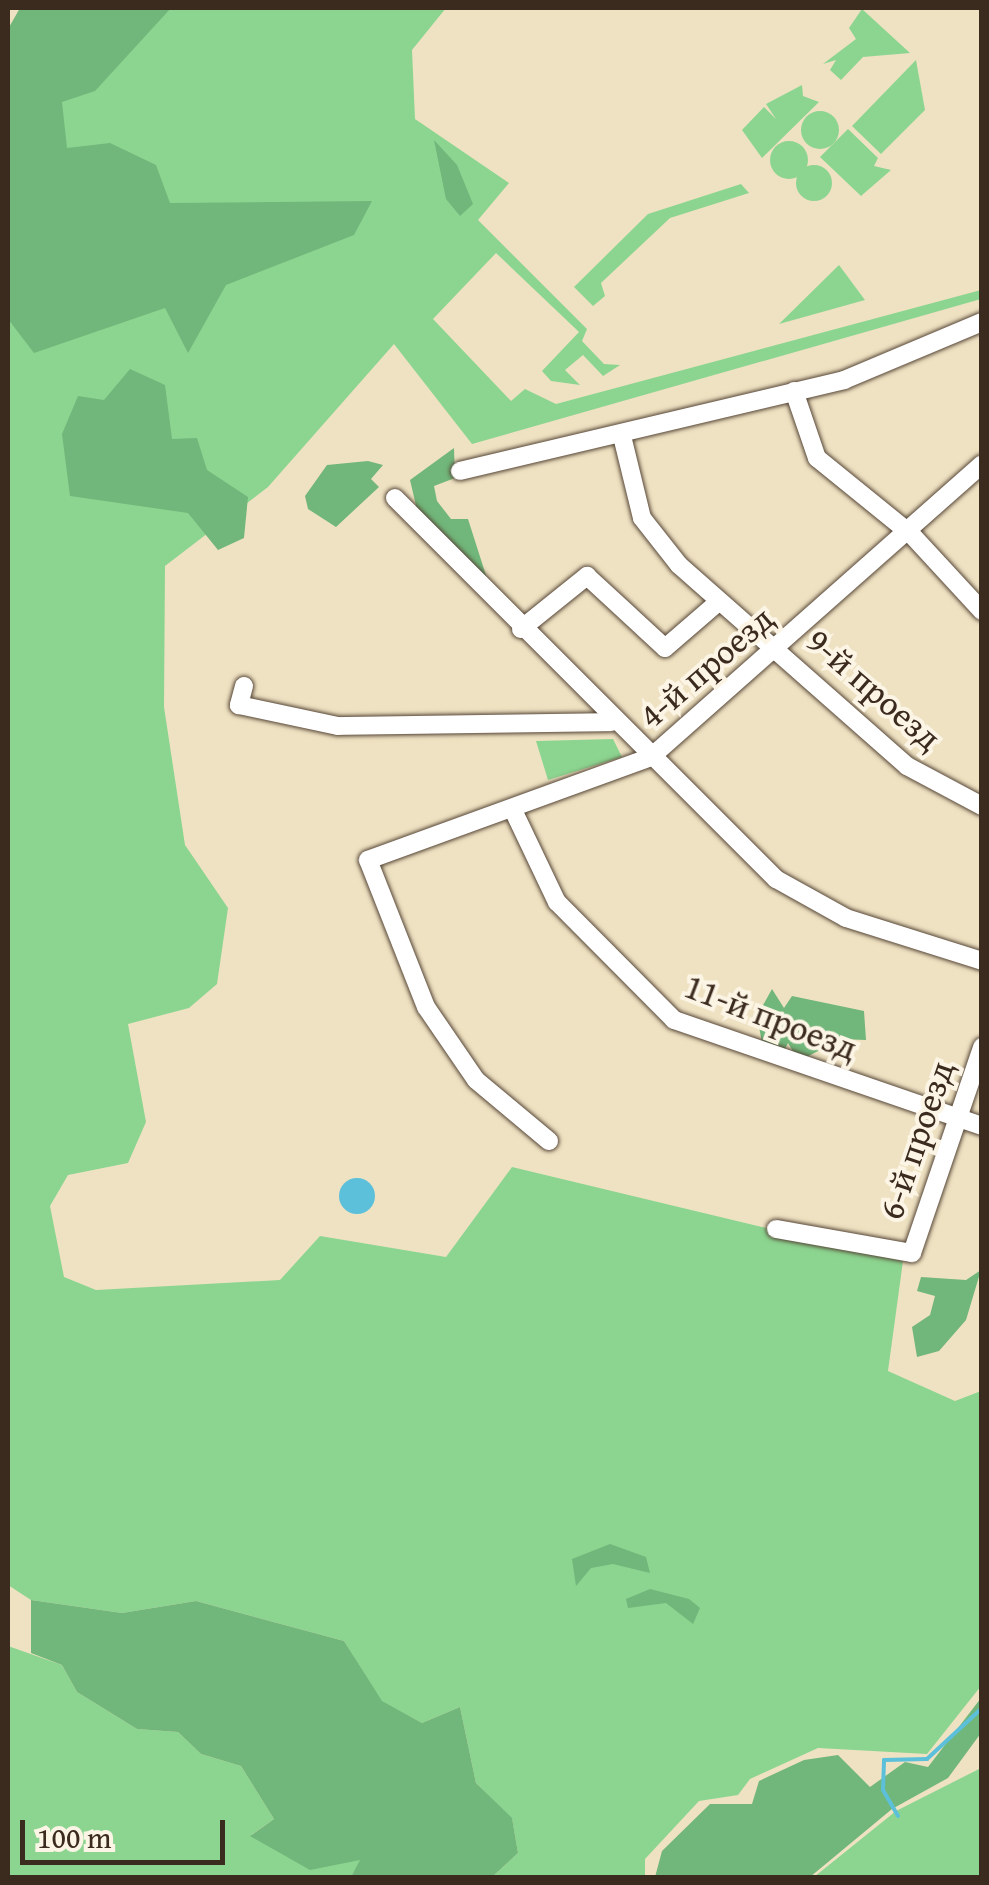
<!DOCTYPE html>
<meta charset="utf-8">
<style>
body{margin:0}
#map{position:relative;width:989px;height:1885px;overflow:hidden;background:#efe2c2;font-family:"Gentium Book Plus",serif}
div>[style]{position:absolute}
.green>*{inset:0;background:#8cd590}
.round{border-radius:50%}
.forest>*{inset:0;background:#71b67a}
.water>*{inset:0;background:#5cc0da}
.stream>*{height:4px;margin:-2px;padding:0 2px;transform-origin:2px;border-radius:2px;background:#5cc0da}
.roads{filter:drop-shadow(0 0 2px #564637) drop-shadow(0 0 2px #564637)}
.minor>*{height:18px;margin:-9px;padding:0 9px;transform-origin:9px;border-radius:9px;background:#fff}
span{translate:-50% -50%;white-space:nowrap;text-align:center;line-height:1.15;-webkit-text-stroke:8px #fcf5e5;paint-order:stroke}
.street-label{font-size:35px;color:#3b2a1e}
.frame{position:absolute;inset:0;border:10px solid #3b2a1e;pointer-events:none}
.scale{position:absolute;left:20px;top:1820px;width:205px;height:45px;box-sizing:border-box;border:5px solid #3b2a1e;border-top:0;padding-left:12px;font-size:30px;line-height:35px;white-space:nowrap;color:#3b2a1e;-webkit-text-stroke:8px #fcf5e5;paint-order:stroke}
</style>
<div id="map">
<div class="green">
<i style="clip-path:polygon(31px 8px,446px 8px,412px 50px,415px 119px,509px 183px,478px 220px,587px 329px,582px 341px,604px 364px,620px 365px,603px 376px,583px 355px,565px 370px,580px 385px,551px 381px,542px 371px,579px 332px,496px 253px,433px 319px,511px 401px,525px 389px,556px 404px,981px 290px,981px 299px,472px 444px,394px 344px,268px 487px,165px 566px,164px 707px,185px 845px,228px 908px,217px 984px,189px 1008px,128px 1024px,146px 1122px,128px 1163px,68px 1175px,50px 1206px,64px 1277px,96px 1290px,280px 1280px,320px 1236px,446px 1257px,512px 1167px,903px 1261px,888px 1371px,955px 1401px,981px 1391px,981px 1686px,927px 1754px,818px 1748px,750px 1779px,738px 1795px,699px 1801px,645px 1859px,645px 1877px,492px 1877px,518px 1853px,512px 1819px,476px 1783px,460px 1707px,422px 1723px,381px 1701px,344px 1641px,196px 1601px,122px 1613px,31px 1600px,8px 1585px,8px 48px)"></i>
<i style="clip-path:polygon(862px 9px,910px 53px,863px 57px,841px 80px,830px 70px,836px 60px,823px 64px,856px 39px,849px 28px)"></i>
<i style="clip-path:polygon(916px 60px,925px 110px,881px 154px,852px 126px)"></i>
<i style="clip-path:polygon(802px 85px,803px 96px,819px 102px,762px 158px,742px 130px,764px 107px,776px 119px,766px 104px)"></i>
<i class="round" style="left:801px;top:111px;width:38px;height:38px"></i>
<i style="clip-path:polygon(848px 129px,878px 158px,874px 166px,891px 170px,861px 196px,820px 157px)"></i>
<i class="round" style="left:770px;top:141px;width:38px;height:38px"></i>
<i class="round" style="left:796px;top:165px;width:36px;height:36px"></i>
<i style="clip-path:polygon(741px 184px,749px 193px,670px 218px,601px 283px,605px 296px,593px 306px,574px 287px,648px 214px)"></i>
<i style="clip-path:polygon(839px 265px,865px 300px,779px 324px)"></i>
<i style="clip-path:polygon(613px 739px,622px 757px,548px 780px,536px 741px)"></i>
<i style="clip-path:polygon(8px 1646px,62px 1665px,77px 1692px,137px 1729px,178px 1732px,201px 1754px,241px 1766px,274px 1819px,251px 1835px,361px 1860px,351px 1877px,8px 1877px)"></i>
<i style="clip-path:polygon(979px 1769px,981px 1877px,814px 1877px,896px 1811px)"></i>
</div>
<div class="forest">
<i style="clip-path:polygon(20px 8px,171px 8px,95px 91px,62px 102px,67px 148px,110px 143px,156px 165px,170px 203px,372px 201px,354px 235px,226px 285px,188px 353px,165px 308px,34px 353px,8px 319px,8px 29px)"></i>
<i style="clip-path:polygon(434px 140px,457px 165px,473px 204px,460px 216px,446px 199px)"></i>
<i style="clip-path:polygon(130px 369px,165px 385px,172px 439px,197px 438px,207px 470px,248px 497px,244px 538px,218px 550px,188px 513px,70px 496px,62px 434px,78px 396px,104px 400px)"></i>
<i style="clip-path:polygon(454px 448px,455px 478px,434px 486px,437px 501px,451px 519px,468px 519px,490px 588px,418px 514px,410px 480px)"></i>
<i style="clip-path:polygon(368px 461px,383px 465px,371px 479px,379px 487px,336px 527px,308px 509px,305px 496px,327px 465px)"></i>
<i style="clip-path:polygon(772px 989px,784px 1008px,792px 996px,864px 1011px,866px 1040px,841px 1039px,799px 1061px,788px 1043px,782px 1055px,763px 1048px,757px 1016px)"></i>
<i style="clip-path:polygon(981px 1270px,966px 1320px,939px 1351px,917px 1357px,912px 1327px,930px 1315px,935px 1296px,917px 1291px,921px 1277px,966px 1280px)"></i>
<i style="clip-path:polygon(610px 1544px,646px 1557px,650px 1573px,613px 1564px,591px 1568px,576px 1586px,572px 1559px)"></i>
<i style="clip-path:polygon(650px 1589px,689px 1599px,700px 1608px,693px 1624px,666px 1603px,628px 1608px,626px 1599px)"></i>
<i style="clip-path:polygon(31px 1600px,122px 1613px,196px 1601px,344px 1641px,382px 1701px,422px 1723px,460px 1707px,476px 1783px,512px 1818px,518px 1853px,492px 1877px,351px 1877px,360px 1860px,310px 1870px,250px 1836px,274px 1819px,241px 1766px,201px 1754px,178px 1732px,137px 1729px,77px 1692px,62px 1665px,31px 1653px)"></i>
<i style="clip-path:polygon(981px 1698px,981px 1733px,948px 1778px,892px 1809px,810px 1877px,655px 1877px,662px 1851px,710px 1804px,752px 1804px,759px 1781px,804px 1760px,838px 1755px,870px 1787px,905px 1762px,928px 1767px)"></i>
</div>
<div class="water">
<i class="round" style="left:339px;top:1178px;width:36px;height:36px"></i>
</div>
<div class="stream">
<i style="left:898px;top:1816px;width:30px;rotate:-120deg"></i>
<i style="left:883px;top:1790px;width:30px;rotate:-88deg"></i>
<i style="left:884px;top:1760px;width:43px;rotate:-1.3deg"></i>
<i style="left:927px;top:1759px;width:75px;rotate:-42.8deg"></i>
</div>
<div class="roads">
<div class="minor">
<i style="left:794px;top:391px;width:71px;rotate:71.1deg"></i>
<i style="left:817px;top:458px;width:121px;rotate:39deg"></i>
<i style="left:911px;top:534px;width:105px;rotate:47.3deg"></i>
<i style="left:622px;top:436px;width:84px;rotate:76.3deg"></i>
<i style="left:642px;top:518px;width:60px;rotate:51.8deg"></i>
<i style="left:679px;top:565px;width:304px;rotate:41.4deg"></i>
<i style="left:907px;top:766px;width:85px;rotate:28.1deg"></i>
<i style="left:460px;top:471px;width:395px;rotate:-13.3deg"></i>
<i style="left:844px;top:380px;width:150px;rotate:-22.8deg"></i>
<i style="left:395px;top:498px;width:539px;rotate:45deg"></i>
<i style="left:776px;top:879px;width:80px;rotate:29.1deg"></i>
<i style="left:846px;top:918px;width:143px;rotate:17.5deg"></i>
<i style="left:521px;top:629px;width:85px;rotate:-38.8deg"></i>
<i style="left:587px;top:576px;width:106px;rotate:42.7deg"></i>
<i style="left:665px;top:648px;width:67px;rotate:-40.8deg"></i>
<i style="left:244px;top:686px;width:20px;rotate:105deg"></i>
<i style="left:239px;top:705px;width:101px;rotate:12deg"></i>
<i style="left:338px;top:726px;width:273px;rotate:-0.8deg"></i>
<i style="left:514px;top:812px;width:100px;rotate:64.5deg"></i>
<i style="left:557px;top:902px;width:166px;rotate:45.2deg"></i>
<i style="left:674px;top:1020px;width:326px;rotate:19deg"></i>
<i style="left:549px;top:1141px;width:95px;rotate:-140.1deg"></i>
<i style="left:476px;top:1080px;width:88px;rotate:-124.4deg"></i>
<i style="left:426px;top:1007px;width:158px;rotate:-111.5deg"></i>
<i style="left:368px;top:860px;width:301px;rotate:-20deg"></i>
<i style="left:651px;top:757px;width:442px;rotate:-41.5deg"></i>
<i style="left:776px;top:1229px;width:138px;rotate:10deg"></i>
<i style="left:912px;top:1253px;width:218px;rotate:-71.2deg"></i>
</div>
</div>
<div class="street-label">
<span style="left:706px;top:667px;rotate:-41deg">4-й проезд</span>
<span style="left:874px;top:689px;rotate:41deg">9-й проезд</span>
<span style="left:771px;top:1017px;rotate:21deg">11-й проезд</span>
<span style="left:916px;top:1140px;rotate:-71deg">6-й проезд</span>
</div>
<div class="frame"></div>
<div class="scale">100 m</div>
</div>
